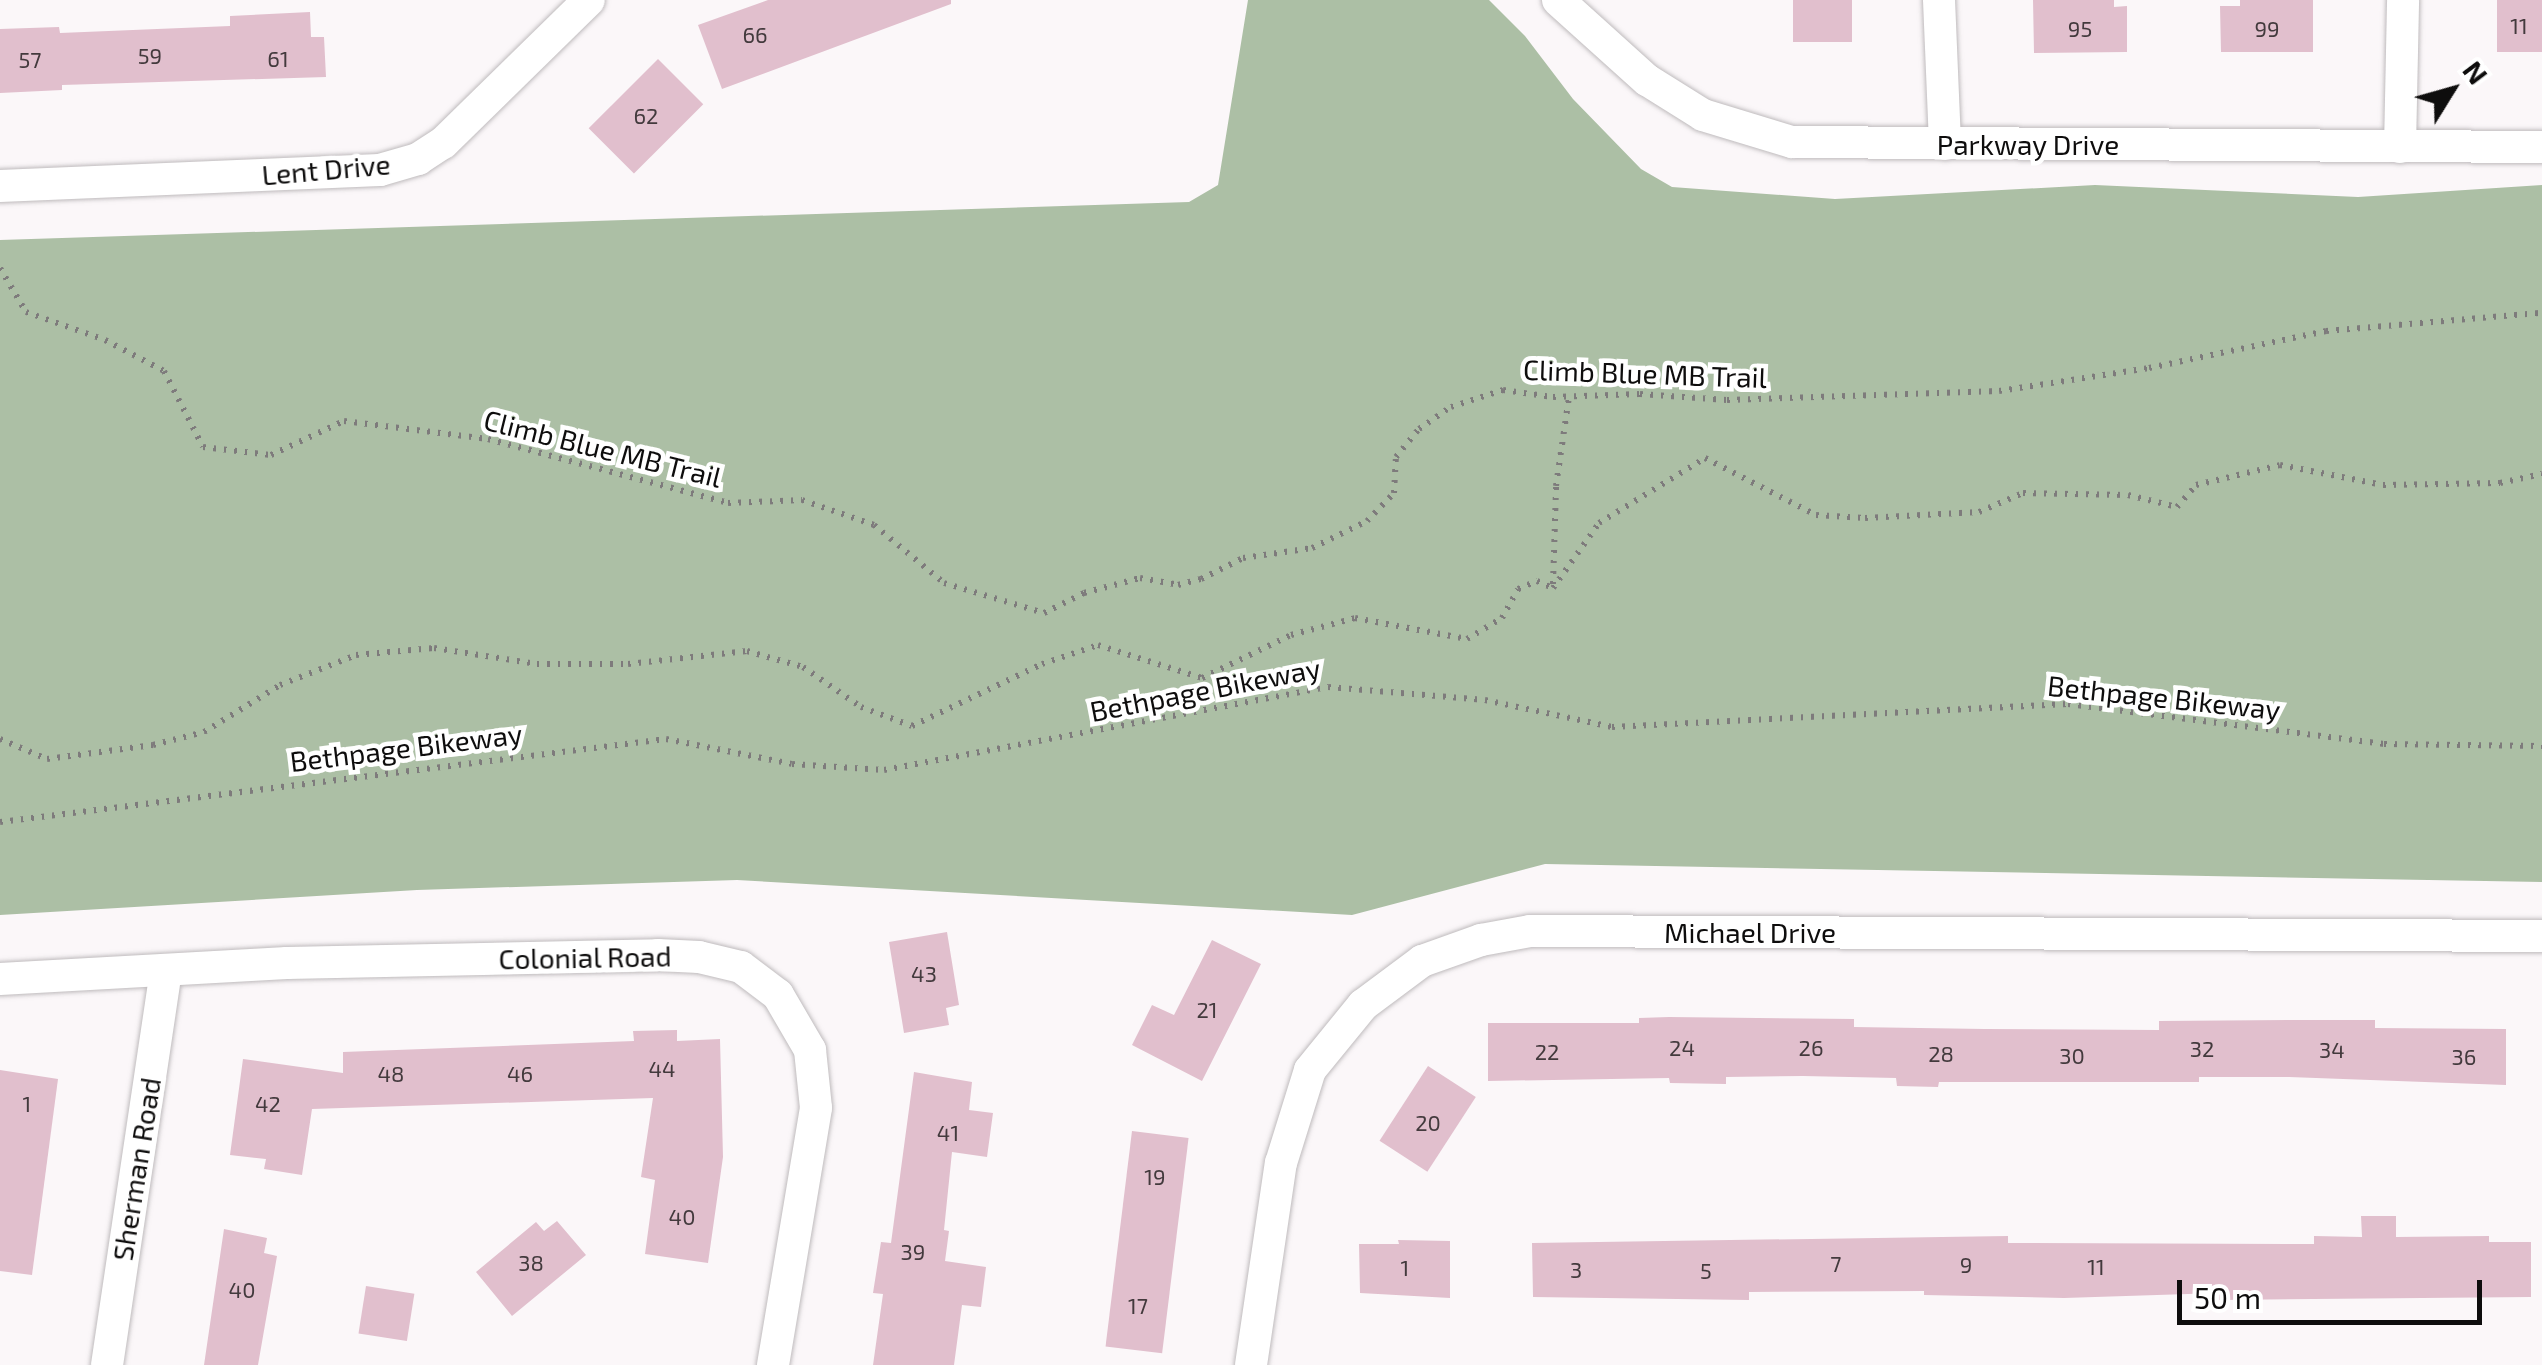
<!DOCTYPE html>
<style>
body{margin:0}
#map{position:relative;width:2542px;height:1365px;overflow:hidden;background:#fbf7f9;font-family:"Exo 2",sans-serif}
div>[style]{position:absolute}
.forest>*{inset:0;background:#acbfa5}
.building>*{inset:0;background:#e1bfcd;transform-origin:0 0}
.path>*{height:6px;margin-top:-3px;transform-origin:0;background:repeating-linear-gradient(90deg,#7e7b7c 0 2.5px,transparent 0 10.5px)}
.roads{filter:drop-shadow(0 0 2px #bfbbbd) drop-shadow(0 0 2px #bfbbbd)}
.street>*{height:32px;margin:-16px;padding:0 16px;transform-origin:16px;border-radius:16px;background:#fff}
span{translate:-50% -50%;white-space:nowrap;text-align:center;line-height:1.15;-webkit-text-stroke:9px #fff;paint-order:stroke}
.number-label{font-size:22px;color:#433a3d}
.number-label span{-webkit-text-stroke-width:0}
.street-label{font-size:28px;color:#0e0d0d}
.north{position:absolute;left:2402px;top:40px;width:100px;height:100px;-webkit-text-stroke:8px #fff;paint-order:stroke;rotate:53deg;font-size:28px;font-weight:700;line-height:40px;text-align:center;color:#0e0d0d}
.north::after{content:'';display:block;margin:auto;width:35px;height:45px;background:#0e0d0d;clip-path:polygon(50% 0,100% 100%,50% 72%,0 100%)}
.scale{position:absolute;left:2177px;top:1280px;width:305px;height:45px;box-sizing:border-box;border:5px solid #0e0d0d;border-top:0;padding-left:12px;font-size:30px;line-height:35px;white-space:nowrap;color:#0e0d0d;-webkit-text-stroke:8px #fff;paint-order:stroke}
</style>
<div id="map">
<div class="forest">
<i style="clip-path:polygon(1248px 0,1489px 0,1525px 36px,1573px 99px,1641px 169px,1672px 187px,1835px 199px,2095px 185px,2358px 197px,2542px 185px,2542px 882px,1545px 864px,1352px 915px,737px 880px,417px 890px,0 915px,0 240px,1189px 202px,1218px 185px)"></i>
</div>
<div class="building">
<i style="clip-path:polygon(768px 0,951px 0,951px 4px,722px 89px,698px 25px)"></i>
<i style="left:1793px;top:0;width:59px;height:42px"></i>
<i style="clip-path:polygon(2033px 0,2114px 0,2114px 7px,2127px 6px,2127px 52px,2034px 53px)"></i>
<i style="clip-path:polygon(2240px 0,2313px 0,2313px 52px,2221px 52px,2220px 6px,2240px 6px)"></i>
<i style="left:2497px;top:0;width:45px;height:52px"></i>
<i style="clip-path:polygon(310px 12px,311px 37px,324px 37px,326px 77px,62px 85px,62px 90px,0 93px,0 29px,59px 27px,60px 33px,230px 26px,230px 16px)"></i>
<i style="left:658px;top:59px;width:64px;height:98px;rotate:45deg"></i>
<i style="clip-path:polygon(947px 932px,959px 1005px,946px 1008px,949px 1025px,904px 1033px,889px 942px)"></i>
<i style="clip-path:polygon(1212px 940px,1261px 964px,1202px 1081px,1132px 1045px,1152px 1005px,1174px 1015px)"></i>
<i style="clip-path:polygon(1669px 1017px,1854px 1019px,1854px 1027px,1985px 1029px,2159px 1030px,2159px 1021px,2289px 1020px,2375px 1020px,2375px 1028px,2506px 1029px,2506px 1085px,2289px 1077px,2199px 1077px,2199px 1082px,1939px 1082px,1938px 1087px,1897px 1086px,1896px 1078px,1803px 1076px,1726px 1077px,1726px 1084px,1670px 1083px,1669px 1078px,1488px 1081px,1488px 1023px,1639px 1023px,1639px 1018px)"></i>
<i style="clip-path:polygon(677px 1030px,677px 1041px,720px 1039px,723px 1157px,708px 1263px,645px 1254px,655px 1180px,641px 1177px,653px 1098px,312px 1109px,302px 1175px,264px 1169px,266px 1159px,230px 1155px,243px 1059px,343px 1073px,343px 1052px,634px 1041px,633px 1031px)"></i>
<i style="left:1428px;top:1066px;width:57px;height:89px;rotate:33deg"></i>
<i style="clip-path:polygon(0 1070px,58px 1079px,32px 1275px,0 1271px)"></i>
<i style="clip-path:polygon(914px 1072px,972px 1082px,969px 1110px,993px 1113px,987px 1157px,952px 1152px,944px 1230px,949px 1231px,945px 1261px,986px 1267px,981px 1307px,962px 1305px,954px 1365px,873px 1365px,883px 1294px,873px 1293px,881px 1242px,891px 1243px)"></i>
<i style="left:1132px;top:1131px;width:57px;height:217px;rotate:7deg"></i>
<i style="clip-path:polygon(2361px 1216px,2396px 1216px,2396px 1237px,2489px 1236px,2489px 1242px,2531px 1242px,2531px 1297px,2219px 1300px,2219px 1293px,2064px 1298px,1924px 1295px,1924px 1291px,1749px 1292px,1749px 1300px,1533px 1297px,1532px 1243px,2008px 1236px,2008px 1243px,2314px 1244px,2314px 1236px,2362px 1237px)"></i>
<i style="clip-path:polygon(557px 1221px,586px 1255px,512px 1316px,476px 1272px,536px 1222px,544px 1231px)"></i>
<i style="clip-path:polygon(224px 1229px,267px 1238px,264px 1253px,277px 1256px,258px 1365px,204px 1365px)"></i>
<i style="clip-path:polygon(1398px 1240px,1450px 1241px,1450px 1298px,1360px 1293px,1359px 1244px,1399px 1244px)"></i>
<i style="left:366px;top:1286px;width:49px;height:48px;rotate:9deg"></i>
</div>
<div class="path">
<i style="left:0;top:268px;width:51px;rotate:59.4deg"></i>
<i style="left:26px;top:312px;width:84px;rotate:19.5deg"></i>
<i style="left:105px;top:340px;width:67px;rotate:27.7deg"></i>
<i style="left:164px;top:371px;width:85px;rotate:62.8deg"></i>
<i style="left:203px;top:447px;width:68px;rotate:6.7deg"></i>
<i style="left:271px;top:455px;width:81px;rotate:-25deg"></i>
<i style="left:344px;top:421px;width:145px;rotate:7.1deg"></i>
<i style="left:488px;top:439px;width:248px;rotate:14.9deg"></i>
<i style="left:728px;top:503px;width:74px;rotate:-2.3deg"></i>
<i style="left:802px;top:500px;width:76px;rotate:19.1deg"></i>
<i style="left:874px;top:525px;width:91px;rotate:39.6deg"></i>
<i style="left:944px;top:583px;width:104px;rotate:16.7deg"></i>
<i style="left:1044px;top:613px;width:45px;rotate:-26.6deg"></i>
<i style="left:1084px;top:593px;width:58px;rotate:-15deg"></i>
<i style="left:1140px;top:578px;width:39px;rotate:10deg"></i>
<i style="left:1178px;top:585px;width:24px;rotate:-15deg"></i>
<i style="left:1201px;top:579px;width:47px;rotate:-26.6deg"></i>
<i style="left:1243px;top:558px;width:70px;rotate:-8.2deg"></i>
<i style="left:1312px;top:548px;width:61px;rotate:-26.1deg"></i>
<i style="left:1367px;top:521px;width:39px;rotate:-46deg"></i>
<i style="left:1394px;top:493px;width:36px;rotate:-87deg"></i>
<i style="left:1396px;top:457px;width:36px;rotate:-51deg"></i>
<i style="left:1419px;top:429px;width:39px;rotate:-35deg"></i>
<i style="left:1451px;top:407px;width:55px;rotate:-18.1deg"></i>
<i style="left:1503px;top:390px;width:50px;rotate:8deg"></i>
<i style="left:1553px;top:397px;width:87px;rotate:-2deg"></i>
<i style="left:1640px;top:394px;width:87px;rotate:3.9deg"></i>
<i style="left:1727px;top:400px;width:272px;rotate:-1.9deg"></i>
<i style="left:1999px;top:391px;width:152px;rotate:-8.7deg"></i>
<i style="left:2149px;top:368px;width:181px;rotate:-11.8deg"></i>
<i style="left:2326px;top:331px;width:217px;rotate:-4.8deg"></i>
<i style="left:1553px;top:584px;width:98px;rotate:-88.2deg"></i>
<i style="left:1556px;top:486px;width:90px;rotate:-81.7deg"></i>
<i style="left:0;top:739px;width:51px;rotate:23.1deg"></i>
<i style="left:47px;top:759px;width:107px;rotate:-7.5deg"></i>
<i style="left:153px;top:745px;width:53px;rotate:-14.3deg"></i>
<i style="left:204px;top:732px;width:89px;rotate:-31.7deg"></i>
<i style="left:280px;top:685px;width:82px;rotate:-21.5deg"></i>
<i style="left:356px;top:655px;width:78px;rotate:-5.1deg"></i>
<i style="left:434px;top:648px;width:104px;rotate:8.8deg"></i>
<i style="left:537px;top:664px;width:91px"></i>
<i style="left:628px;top:664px;width:120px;rotate:-6.2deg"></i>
<i style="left:747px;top:651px;width:58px;rotate:15.9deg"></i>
<i style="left:803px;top:667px;width:70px;rotate:34.6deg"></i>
<i style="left:861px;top:707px;width:54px;rotate:20.4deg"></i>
<i style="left:912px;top:726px;width:144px;rotate:-25.5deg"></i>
<i style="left:1042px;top:664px;width:59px;rotate:-18.7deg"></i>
<i style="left:1098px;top:645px;width:109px;rotate:17.6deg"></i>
<i style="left:1202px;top:678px;width:99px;rotate:-25.8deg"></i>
<i style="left:1291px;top:635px;width:66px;rotate:-14.9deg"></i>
<i style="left:1355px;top:618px;width:114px;rotate:10.6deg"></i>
<i style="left:1467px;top:639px;width:41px;rotate:-31deg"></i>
<i style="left:1502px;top:618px;width:33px;rotate:-61deg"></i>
<i style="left:1518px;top:589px;width:21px;rotate:-23deg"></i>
<i style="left:1537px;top:581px;width:17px;rotate:24deg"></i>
<i style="left:1553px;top:588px;width:80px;rotate:-54.7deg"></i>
<i style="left:1599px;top:523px;width:124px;rotate:-31.5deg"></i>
<i style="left:1705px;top:458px;width:125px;rotate:27.2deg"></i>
<i style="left:1816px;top:515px;width:49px;rotate:3.5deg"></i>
<i style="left:1865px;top:518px;width:114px;rotate:-3deg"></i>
<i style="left:1979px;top:512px;width:48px;rotate:-23.4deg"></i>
<i style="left:2023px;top:493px;width:105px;rotate:1.1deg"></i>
<i style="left:2128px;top:495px;width:50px;rotate:13.8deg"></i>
<i style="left:2177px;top:507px;width:29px;rotate:-49deg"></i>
<i style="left:2196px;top:485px;width:86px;rotate:-13.4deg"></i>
<i style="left:2280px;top:465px;width:105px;rotate:11deg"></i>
<i style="left:2383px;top:485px;width:117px;rotate:-1deg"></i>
<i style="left:2500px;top:483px;width:43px;rotate:-12.1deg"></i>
<i style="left:0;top:822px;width:671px;rotate:-7.1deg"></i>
<i style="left:666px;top:739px;width:128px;rotate:11.2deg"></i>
<i style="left:792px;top:764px;width:92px;rotate:3.7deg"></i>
<i style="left:884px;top:770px;width:452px;rotate:-10.6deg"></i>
<i style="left:1328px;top:687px;width:158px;rotate:4.7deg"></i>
<i style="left:1485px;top:700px;width:130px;rotate:12deg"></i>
<i style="left:1612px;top:727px;width:457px;rotate:-2.9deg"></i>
<i style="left:2068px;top:704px;width:319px;rotate:7.2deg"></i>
<i style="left:2384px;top:744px;width:158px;rotate:0.7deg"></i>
</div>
<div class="roads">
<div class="street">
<i style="left:1558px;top:0;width:120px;rotate:42deg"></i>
<i style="left:1647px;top:80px;width:66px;rotate:32deg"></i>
<i style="left:1703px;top:115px;width:93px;rotate:16.9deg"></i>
<i style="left:1792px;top:142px;width:750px;rotate:0.38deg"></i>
<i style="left:1939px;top:0;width:144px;rotate:87.6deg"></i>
<i style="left:2400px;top:147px;width:147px;rotate:-88.8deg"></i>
<i style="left:0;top:186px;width:380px;rotate:-2.4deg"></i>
<i style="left:380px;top:170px;width:40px;rotate:-16deg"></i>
<i style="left:418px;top:159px;width:30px;rotate:-33deg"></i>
<i style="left:443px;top:143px;width:204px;rotate:-44.4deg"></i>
<i style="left:0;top:979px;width:287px;rotate:-3.2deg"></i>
<i style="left:287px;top:963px;width:371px;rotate:-1.2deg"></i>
<i style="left:658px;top:955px;width:41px;rotate:2.8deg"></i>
<i style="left:699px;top:957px;width:43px;rotate:13.4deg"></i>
<i style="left:741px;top:967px;width:46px;rotate:37.1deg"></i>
<i style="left:778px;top:995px;width:64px;rotate:59.8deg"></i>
<i style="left:810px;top:1050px;width:58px;rotate:84.1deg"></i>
<i style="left:816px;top:1108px;width:261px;rotate:99.5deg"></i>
<i style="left:107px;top:1365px;width:397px;rotate:-81.5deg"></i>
<i style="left:1251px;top:1365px;width:204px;rotate:-81.6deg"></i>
<i style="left:1281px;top:1163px;width:97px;rotate:-72.7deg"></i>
<i style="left:1310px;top:1070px;width:84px;rotate:-50.8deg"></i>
<i style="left:1363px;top:1005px;width:74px;rotate:-36.7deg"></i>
<i style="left:1422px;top:961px;width:63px;rotate:-19.6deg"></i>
<i style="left:1481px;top:940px;width:50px;rotate:-10.4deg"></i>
<i style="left:1530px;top:931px;width:1012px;rotate:0.28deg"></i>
</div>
</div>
<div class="number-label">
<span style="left:2519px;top:26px">11</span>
<span style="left:2080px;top:29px">95</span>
<span style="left:2267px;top:29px">99</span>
<span style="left:755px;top:35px">66</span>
<span style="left:150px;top:56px">59</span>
<span style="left:278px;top:59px">61</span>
<span style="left:30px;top:60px">57</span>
<span style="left:646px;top:116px">62</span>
<span style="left:924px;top:974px">43</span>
<span style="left:1207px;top:1010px">21</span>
<span style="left:1682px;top:1048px">24</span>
<span style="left:1811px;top:1048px">26</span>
<span style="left:2202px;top:1049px">32</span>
<span style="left:2332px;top:1050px">34</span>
<span style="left:1547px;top:1052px">22</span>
<span style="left:1941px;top:1054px">28</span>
<span style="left:2072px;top:1056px">30</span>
<span style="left:2464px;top:1057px">36</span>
<span style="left:662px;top:1069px">44</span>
<span style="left:391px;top:1074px">48</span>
<span style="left:520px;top:1074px">46</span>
<span style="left:27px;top:1104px">1</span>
<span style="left:268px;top:1104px">42</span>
<span style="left:1428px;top:1123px">20</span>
<span style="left:948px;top:1133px">41</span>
<span style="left:1155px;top:1177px">19</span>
<span style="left:682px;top:1217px">40</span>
<span style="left:913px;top:1252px">39</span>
<span style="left:531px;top:1263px">38</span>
<span style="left:1836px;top:1264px">7</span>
<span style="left:1966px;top:1265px">9</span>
<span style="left:2096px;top:1267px">11</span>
<span style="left:1405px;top:1268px">1</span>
<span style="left:1576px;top:1270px">3</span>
<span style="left:1706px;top:1271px">5</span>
<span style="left:242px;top:1290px">40</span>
<span style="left:1138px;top:1306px">17</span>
</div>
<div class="street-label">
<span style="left:2028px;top:144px">Parkway Drive</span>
<span style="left:326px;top:169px;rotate:-5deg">Lent Drive</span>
<span style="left:1645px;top:373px;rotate:2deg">Climb Blue MB Trail</span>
<span style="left:603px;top:448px;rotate:14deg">Climb Blue MB Trail</span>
<span style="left:1205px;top:689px;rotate:-11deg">Bethpage Bikeway</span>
<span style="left:2164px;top:697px;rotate:6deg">Bethpage Bikeway</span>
<span style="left:406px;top:747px;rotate:-7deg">Bethpage Bikeway</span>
<span style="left:1750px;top:932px">Michael Drive</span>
<span style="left:585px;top:957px;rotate:-1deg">Colonial Road</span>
<span style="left:136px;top:1169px;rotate:-81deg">Sherman Road</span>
</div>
<div class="north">N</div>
<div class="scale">50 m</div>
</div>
